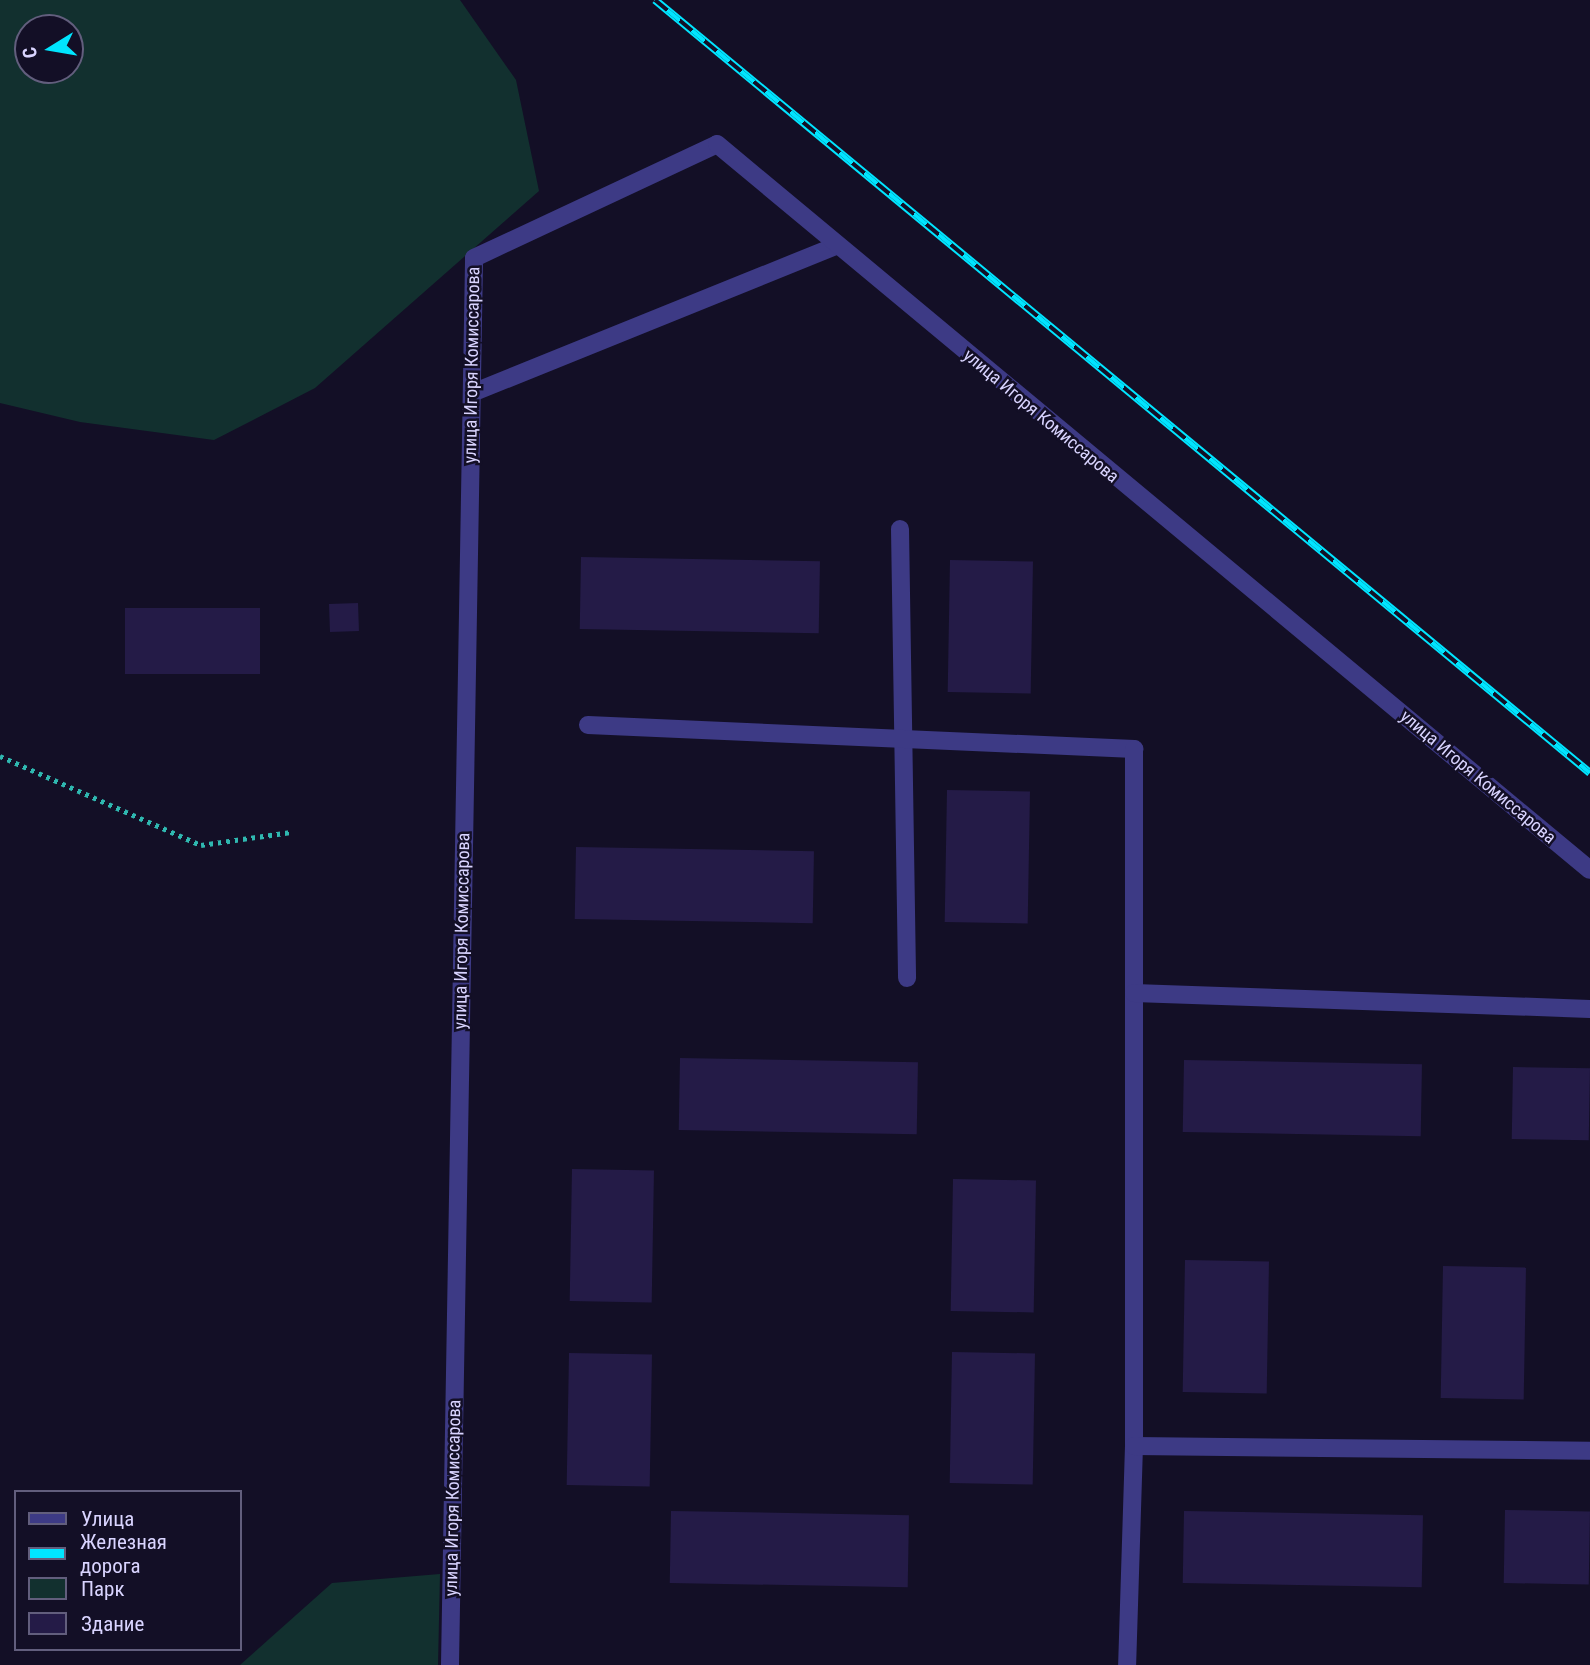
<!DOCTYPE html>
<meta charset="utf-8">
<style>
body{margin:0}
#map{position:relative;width:1590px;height:1665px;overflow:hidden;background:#130f26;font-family:"Roboto Condensed",sans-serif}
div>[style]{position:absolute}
.green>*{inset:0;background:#12302f}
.building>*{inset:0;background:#241b47;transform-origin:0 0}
.path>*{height:4.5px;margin-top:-2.25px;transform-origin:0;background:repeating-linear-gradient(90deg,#2fb8b0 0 3.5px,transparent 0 8.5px)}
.minor>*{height:18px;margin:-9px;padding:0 9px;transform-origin:9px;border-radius:9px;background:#3d3a85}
.rail>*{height:8px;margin-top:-4px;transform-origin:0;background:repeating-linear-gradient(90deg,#130f26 0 16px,#00e5ff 0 32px);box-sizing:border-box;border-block:2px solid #00e5ff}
span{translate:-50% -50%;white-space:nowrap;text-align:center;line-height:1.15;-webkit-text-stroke:5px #130f26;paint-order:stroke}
.street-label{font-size:18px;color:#d9d4ff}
.legend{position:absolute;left:14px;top:1490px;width:228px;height:161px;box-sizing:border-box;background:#130f26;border:2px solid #625e7d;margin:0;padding:9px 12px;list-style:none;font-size:21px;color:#d9d4ff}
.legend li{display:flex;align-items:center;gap:14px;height:35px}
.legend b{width:35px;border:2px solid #625e7d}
.north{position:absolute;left:14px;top:14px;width:70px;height:70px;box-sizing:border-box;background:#130f26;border:2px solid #625e7d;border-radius:50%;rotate:259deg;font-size:19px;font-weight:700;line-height:28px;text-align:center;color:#d9d4ff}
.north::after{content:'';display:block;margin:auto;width:24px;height:32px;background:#00e5ff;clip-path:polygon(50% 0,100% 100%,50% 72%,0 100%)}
</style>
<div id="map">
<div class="green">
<i style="clip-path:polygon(evenodd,0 0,460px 0,516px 80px,539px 191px,315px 388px,214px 440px,80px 422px,0 403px,0 0,28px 28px,70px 28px,70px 70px,28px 70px,28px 28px)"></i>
<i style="clip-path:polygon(440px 1574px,438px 1665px,240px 1665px,332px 1583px)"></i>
</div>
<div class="building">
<i style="left:581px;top:557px;width:239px;height:72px;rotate:1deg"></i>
<i style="left:950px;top:560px;width:83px;height:132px;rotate:1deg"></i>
<i style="left:358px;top:603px;width:28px;height:29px;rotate:88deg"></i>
<i style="left:125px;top:608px;width:135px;height:66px"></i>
<i style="left:947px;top:790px;width:83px;height:132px;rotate:1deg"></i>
<i style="left:576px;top:847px;width:238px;height:72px;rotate:1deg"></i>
<i style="left:680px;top:1058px;width:238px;height:72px;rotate:1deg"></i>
<i style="left:1184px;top:1060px;width:238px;height:72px;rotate:1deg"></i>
<i style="left:1513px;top:1067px;width:77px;height:72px;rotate:1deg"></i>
<i style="left:572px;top:1169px;width:82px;height:132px;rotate:1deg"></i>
<i style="left:953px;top:1179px;width:83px;height:132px;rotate:1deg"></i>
<i style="left:1185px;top:1260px;width:84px;height:132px;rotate:1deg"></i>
<i style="left:1443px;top:1266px;width:83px;height:132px;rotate:1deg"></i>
<i style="left:952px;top:1352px;width:83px;height:131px;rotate:1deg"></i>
<i style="left:569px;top:1353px;width:83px;height:132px;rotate:1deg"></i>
<i style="left:1505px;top:1510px;width:85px;height:73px;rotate:1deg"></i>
<i style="left:671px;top:1511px;width:238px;height:72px;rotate:1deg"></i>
<i style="left:1184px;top:1511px;width:239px;height:72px;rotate:1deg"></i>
</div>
<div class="path">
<i style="left:0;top:756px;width:220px;rotate:23.9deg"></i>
<i style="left:201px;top:845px;width:91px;rotate:-8.2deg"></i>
</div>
<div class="minor">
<i style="left:472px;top:393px;width:393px;rotate:-22deg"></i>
<i style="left:900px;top:529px;width:449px;rotate:89.1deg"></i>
<i style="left:588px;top:725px;width:547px;rotate:2.52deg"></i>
<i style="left:1134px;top:749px;width:697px;rotate:90deg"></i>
<i style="left:1134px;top:1446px;width:219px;rotate:91.8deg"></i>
<i style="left:1134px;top:993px;width:456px;rotate:2deg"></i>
<i style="left:1134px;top:1446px;width:456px;rotate:0.6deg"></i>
<i style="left:450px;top:1665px;width:1407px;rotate:-89.02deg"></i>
<i style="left:474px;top:258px;width:268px;rotate:-25.1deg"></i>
<i style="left:717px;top:144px;width:1135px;rotate:39.75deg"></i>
</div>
<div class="rail">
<i style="left:655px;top:0;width:1213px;rotate:39.58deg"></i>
</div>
<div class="street-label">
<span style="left:472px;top:365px;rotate:-89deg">улица Игоря Комиссарова</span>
<span style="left:1041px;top:416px;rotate:40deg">улица Игоря Комиссарова</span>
<span style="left:1478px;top:777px;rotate:40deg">улица Игоря Комиссарова</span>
<span style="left:462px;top:931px;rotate:-89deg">улица Игоря Комиссарова</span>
<span style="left:453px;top:1498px;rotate:-89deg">улица Игоря Комиссарова</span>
</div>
<ul class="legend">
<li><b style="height:9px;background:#3d3a85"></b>Улица</li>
<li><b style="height:9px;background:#00e5ff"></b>Железная дорога</li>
<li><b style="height:19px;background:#12302f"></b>Парк</li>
<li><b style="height:19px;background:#241b47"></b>Здание</li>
</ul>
<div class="north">С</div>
</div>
